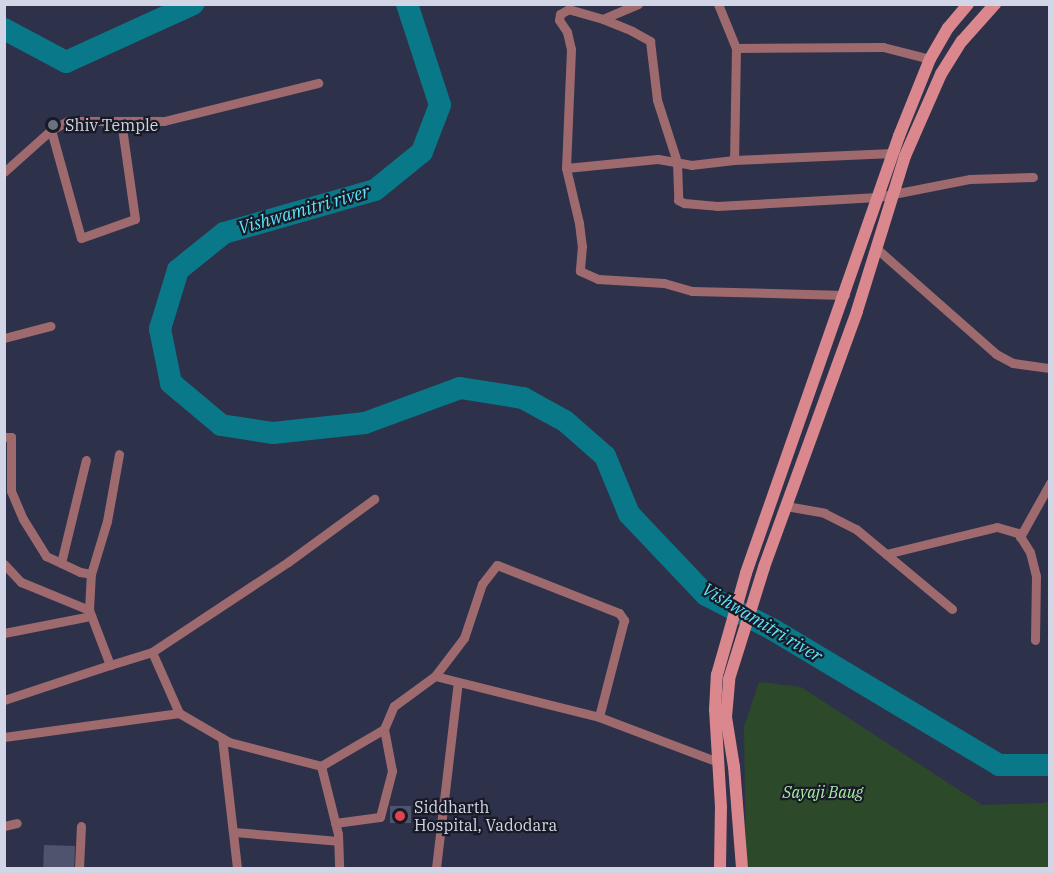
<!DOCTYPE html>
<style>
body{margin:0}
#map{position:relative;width:1054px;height:873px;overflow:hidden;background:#2e314a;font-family:"IBM Plex Serif",serif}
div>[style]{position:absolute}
.green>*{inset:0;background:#2c4a2a}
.river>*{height:22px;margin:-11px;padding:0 11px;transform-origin:11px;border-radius:11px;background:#097889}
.building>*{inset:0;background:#4f536e;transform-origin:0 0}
.street>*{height:9px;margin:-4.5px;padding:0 4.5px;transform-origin:4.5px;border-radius:4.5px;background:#9e6a6e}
.secondary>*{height:12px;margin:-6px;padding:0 6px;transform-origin:6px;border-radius:6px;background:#da878e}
.dots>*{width:16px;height:16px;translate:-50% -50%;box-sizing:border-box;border:3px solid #181a25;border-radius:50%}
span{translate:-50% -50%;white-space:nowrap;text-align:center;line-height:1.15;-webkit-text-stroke:4.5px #181a25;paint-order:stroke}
.poi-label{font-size:16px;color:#d2d5e5}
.left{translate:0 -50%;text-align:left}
.park-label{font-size:16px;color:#a9eea5;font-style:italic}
.water-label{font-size:18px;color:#5ee3fd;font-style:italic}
.frame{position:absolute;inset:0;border:6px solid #d2d5e5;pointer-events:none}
</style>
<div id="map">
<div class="green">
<i style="clip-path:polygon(759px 682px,801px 687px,982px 805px,1045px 803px,1049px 801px,1049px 868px,746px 868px,744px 727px)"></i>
</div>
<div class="river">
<i style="left:407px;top:4px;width:106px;rotate:71.9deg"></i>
<i style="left:440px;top:105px;width:50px;rotate:111deg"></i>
<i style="left:422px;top:152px;width:60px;rotate:141deg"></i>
<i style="left:375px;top:190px;width:157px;rotate:164.1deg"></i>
<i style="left:224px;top:233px;width:59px;rotate:141.2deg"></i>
<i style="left:178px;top:270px;width:62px;rotate:107deg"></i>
<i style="left:160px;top:329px;width:55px;rotate:78.5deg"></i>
<i style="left:171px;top:383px;width:65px;rotate:40deg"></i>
<i style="left:221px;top:425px;width:53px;rotate:8.7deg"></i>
<i style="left:273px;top:433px;width:93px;rotate:-6.2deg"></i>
<i style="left:365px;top:423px;width:101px;rotate:-20.2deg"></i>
<i style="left:460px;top:388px;width:64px;rotate:9deg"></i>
<i style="left:523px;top:398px;width:48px;rotate:28.7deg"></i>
<i style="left:565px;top:421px;width:53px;rotate:41.2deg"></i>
<i style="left:605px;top:456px;width:63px;rotate:67.5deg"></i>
<i style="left:629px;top:514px;width:112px;rotate:46.5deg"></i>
<i style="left:706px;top:595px;width:74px;rotate:27.3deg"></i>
<i style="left:772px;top:629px;width:265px;rotate:30.9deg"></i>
<i style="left:999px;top:765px;width:51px"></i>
<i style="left:4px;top:29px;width:70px;rotate:28deg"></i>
<i style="left:66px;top:62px;width:140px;rotate:-24.5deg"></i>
</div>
<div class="building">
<i style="left:390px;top:806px;width:21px;height:17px"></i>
<i style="left:44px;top:845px;width:31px;height:23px;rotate:2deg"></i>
</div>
<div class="street">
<i style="left:638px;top:4px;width:38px;rotate:157deg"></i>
<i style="left:603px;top:19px;width:35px;rotate:-164deg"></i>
<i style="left:569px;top:9px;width:10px;rotate:151deg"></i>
<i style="left:560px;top:14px;width:6px;rotate:99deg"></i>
<i style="left:559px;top:20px;width:14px;rotate:56deg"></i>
<i style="left:567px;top:32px;width:17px;rotate:77deg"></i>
<i style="left:571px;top:49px;width:119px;rotate:92.4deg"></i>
<i style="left:566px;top:168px;width:57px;rotate:76.7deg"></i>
<i style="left:579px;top:223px;width:23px;rotate:83deg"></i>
<i style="left:582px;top:246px;width:25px;rotate:95deg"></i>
<i style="left:580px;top:271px;width:20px;rotate:24deg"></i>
<i style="left:598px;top:279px;width:66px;rotate:3.5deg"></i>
<i style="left:664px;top:283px;width:29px;rotate:16deg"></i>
<i style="left:692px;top:291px;width:153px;rotate:1.5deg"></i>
<i style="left:718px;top:4px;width:48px;rotate:67.8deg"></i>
<i style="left:736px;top:48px;width:112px;rotate:91deg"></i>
<i style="left:603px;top:19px;width:31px;rotate:22deg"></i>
<i style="left:632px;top:31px;width:21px;rotate:29deg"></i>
<i style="left:650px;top:41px;width:59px;rotate:83.2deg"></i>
<i style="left:657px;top:100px;width:65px;rotate:72.1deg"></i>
<i style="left:677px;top:162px;width:38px;rotate:88deg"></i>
<i style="left:678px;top:200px;width:7px;rotate:27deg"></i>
<i style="left:684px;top:203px;width:33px;rotate:5deg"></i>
<i style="left:717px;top:206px;width:161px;rotate:-3.2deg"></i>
<i style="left:878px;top:197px;width:94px;rotate:-11.1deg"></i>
<i style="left:970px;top:179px;width:63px;rotate:-1.8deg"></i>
<i style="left:736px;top:48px;width:147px;rotate:-0.4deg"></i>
<i style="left:883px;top:47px;width:49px;rotate:14.3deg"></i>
<i style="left:51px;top:130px;width:112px;rotate:74.5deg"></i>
<i style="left:81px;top:238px;width:57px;rotate:-19.4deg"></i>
<i style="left:135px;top:219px;width:99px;rotate:-98.1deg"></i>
<i style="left:566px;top:168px;width:92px;rotate:-5.6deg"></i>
<i style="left:658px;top:159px;width:34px;rotate:10deg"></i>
<i style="left:691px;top:165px;width:43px;rotate:-6.6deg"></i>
<i style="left:734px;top:160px;width:159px;rotate:-2.5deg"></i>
<i style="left:4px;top:172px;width:63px;rotate:-41.8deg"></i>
<i style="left:51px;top:130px;width:19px;rotate:-28deg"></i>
<i style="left:68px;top:121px;width:96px"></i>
<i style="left:164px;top:121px;width:159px;rotate:-13.9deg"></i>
<i style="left:877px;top:249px;width:159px;rotate:41.4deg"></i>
<i style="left:996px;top:354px;width:19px;rotate:28deg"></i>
<i style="left:1013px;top:363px;width:37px;rotate:8deg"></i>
<i style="left:4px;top:338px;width:48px;rotate:-14.6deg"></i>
<i style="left:4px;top:437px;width:7px"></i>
<i style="left:11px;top:437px;width:54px;rotate:90deg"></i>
<i style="left:11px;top:491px;width:30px;rotate:67deg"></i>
<i style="left:23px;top:519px;width:44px;rotate:58.1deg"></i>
<i style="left:46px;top:556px;width:38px;rotate:25deg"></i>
<i style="left:80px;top:572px;width:11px;rotate:10deg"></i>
<i style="left:91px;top:574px;width:55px;rotate:-73.2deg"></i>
<i style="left:107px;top:521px;width:68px;rotate:-79.8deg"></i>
<i style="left:786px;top:506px;width:39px;rotate:10deg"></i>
<i style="left:824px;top:513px;width:36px;rotate:27deg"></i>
<i style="left:856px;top:529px;width:125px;rotate:39.8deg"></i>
<i style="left:1020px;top:537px;width:62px;rotate:-60.9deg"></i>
<i style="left:886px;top:554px;width:114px;rotate:-13.7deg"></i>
<i style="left:997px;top:527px;width:22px;rotate:16deg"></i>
<i style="left:1018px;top:533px;width:22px;rotate:58deg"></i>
<i style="left:1030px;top:552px;width:25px;rotate:76deg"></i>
<i style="left:1036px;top:576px;width:64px;rotate:90.9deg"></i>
<i style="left:61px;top:563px;width:106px;rotate:-76.4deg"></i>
<i style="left:4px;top:564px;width:25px;rotate:47deg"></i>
<i style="left:21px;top:582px;width:74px;rotate:22.4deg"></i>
<i style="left:89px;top:610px;width:59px;rotate:69.1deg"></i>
<i style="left:110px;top:665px;width:44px;rotate:-17.2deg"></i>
<i style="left:152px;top:652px;width:67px;rotate:66.1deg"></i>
<i style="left:179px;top:713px;width:58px;rotate:30.1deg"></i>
<i style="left:229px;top:742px;width:95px;rotate:14.6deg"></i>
<i style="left:321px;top:766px;width:70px;rotate:76deg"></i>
<i style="left:338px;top:834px;width:34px;rotate:88deg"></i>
<i style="left:89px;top:610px;width:36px;rotate:-87deg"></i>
<i style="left:4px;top:633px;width:89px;rotate:-11.1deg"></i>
<i style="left:152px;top:652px;width:163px;rotate:-33.5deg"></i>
<i style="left:288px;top:562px;width:107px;rotate:-36.2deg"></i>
<i style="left:435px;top:676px;width:169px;rotate:14deg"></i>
<i style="left:599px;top:717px;width:127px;rotate:20.7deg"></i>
<i style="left:4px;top:700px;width:112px;rotate:-18.3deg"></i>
<i style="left:4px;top:737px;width:177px;rotate:-7.8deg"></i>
<i style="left:222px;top:738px;width:131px;rotate:83.4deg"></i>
<i style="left:321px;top:766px;width:73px;rotate:-30.4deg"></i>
<i style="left:335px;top:823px;width:45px;rotate:-7.6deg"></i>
<i style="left:380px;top:817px;width:48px;rotate:-75.4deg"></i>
<i style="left:392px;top:771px;width:43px;rotate:-100.8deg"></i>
<i style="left:384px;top:729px;width:25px;rotate:-67deg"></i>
<i style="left:394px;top:706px;width:51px;rotate:-36.2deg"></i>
<i style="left:435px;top:676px;width:48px;rotate:-52.7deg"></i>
<i style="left:464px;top:638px;width:57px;rotate:-71.6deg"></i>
<i style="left:482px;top:584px;width:24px;rotate:-52deg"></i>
<i style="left:497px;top:565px;width:131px;rotate:21.5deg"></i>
<i style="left:619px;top:613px;width:9px;rotate:54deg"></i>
<i style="left:624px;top:620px;width:100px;rotate:104.5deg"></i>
<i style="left:4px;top:826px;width:13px;rotate:-13deg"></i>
<i style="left:234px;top:832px;width:104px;rotate:4.9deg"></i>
<i style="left:79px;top:868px;width:42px;rotate:-87.3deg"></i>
<i style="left:436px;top:868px;width:187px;rotate:-83.3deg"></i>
</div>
<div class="secondary">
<i style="left:720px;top:868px;width:61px;rotate:-89.1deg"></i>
<i style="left:721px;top:807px;width:97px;rotate:-93.5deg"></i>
<i style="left:715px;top:710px;width:35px;rotate:-87deg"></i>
<i style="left:717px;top:675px;width:106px;rotate:-74.1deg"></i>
<i style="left:746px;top:573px;width:463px;rotate:-70.7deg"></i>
<i style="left:899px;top:136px;width:83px;rotate:-68.1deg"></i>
<i style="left:930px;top:59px;width:36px;rotate:-60deg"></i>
<i style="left:948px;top:28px;width:31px;rotate:-50deg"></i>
<i style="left:742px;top:868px;width:101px;rotate:-94.5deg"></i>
<i style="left:734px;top:767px;width:51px;rotate:-99.1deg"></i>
<i style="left:726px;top:717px;width:38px;rotate:-85deg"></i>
<i style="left:729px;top:679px;width:117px;rotate:-72.6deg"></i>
<i style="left:764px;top:567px;width:272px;rotate:-70deg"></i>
<i style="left:857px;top:311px;width:162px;rotate:-72.8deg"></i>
<i style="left:905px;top:156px;width:90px;rotate:-66.3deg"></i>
<i style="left:941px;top:74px;width:39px;rotate:-58deg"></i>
<i style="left:962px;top:41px;width:50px;rotate:-48.3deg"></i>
</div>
<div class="dots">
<i style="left:53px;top:125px;background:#6b7280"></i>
<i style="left:400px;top:816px;background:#e0444e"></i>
</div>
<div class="poi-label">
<span class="left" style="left:65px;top:125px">Shiv Temple</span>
<span class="left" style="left:414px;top:816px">Siddharth<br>Hospital, Vadodara</span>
</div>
<div class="park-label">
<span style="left:823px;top:792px">Sayaji Baug</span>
</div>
<div class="water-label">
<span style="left:304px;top:210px;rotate:-16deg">Vishwamitri river</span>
<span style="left:762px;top:623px;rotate:31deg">Vishwamitri river</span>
</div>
<div class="frame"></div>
</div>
